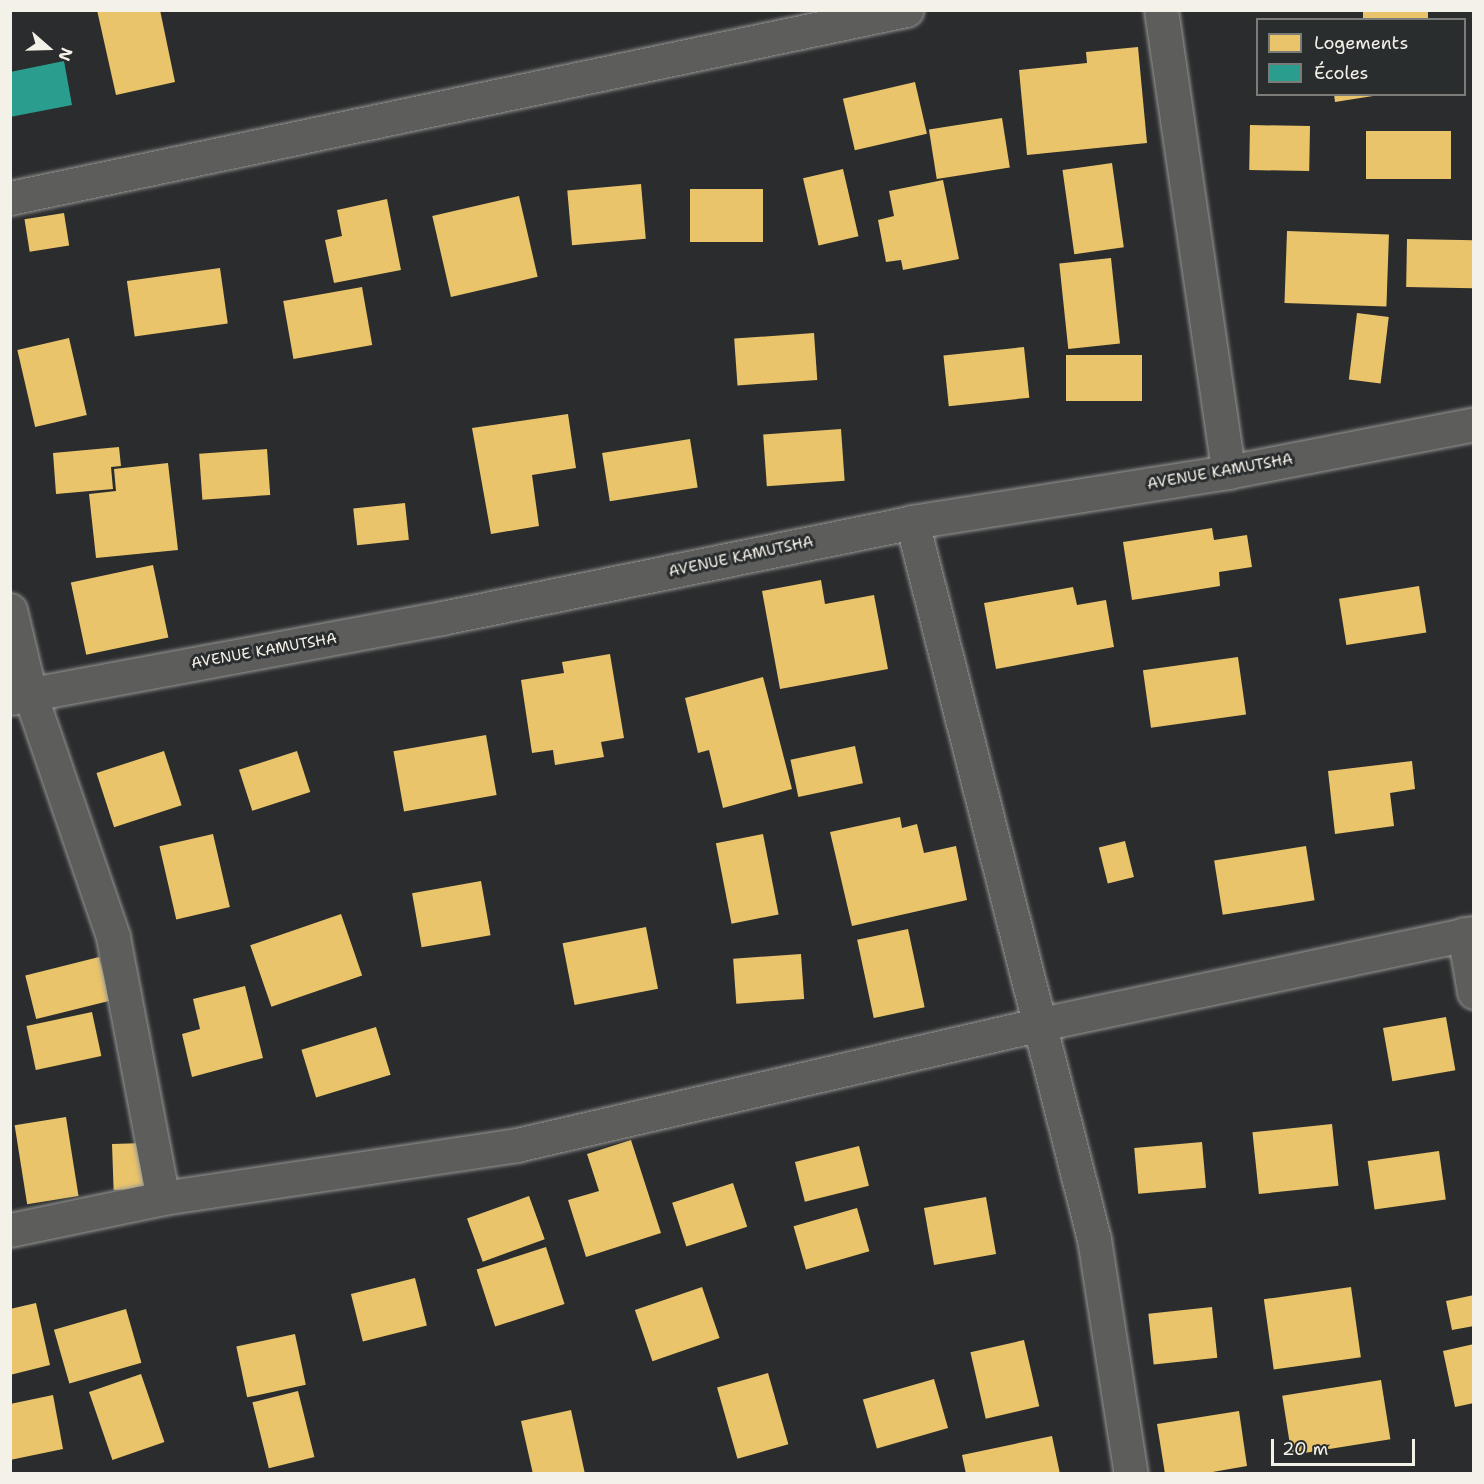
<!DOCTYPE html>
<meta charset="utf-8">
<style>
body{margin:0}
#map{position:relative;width:1484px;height:1484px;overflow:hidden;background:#2b2c2d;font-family:"Shantell Sans",sans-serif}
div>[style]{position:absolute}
.homes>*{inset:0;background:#e9c46a;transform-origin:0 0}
.schools>*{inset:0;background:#2a9d8f}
.roads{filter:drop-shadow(0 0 2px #979796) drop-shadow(0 0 2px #979796)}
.street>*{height:33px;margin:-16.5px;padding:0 16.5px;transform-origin:16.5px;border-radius:16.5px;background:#5d5d5c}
span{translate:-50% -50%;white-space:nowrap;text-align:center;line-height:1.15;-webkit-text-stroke:6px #2a2d2e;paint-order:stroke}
.street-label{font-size:15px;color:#f4f1e8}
.frame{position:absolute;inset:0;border:12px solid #f4f1e8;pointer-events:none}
.legend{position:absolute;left:1256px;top:18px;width:210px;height:78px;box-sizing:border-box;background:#2a2d2e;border:2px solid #7b7b78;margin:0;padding:8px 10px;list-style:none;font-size:18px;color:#f4f1e8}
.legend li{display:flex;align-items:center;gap:12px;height:30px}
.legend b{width:30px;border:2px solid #7b7b78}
.north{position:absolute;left:18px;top:18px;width:60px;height:60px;-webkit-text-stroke:4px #2a2d2e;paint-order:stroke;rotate:110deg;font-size:16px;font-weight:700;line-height:24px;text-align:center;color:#f4f1e8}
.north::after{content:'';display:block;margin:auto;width:21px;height:27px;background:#f4f1e8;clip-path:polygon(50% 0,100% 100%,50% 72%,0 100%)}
.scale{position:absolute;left:1271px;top:1439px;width:144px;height:27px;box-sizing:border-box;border:3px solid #f4f1e8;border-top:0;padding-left:8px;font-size:18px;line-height:21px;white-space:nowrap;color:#f4f1e8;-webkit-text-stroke:4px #2a2d2e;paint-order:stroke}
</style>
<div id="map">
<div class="homes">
<i style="clip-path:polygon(97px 10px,160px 10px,175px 82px,116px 95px)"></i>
<i style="left:1363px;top:10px;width:65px;height:10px"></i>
<i style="clip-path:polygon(1138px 47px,1147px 143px,1027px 155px,1019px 70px,1087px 63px,1086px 52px)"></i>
<i style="left:915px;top:82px;width:53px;height:74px;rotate:77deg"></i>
<i style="clip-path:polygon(1334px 94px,1373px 94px,1373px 96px,1335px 102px)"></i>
<i style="left:1002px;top:118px;width:50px;height:74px;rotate:81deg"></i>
<i style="left:1250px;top:125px;width:60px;height:45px;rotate:1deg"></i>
<i style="left:1451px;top:131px;width:48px;height:85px;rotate:90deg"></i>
<i style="left:1112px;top:163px;width:85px;height:50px;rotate:82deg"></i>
<i style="left:843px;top:169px;width:69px;height:41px;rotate:77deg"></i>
<i style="clip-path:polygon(943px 180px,959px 259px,903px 270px,901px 260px,886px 262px,878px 220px,894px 216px,889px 191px)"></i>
<i style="left:641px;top:184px;width:55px;height:74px;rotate:85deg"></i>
<i style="left:763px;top:189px;width:53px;height:73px;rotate:90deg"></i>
<i style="left:519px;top:196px;width:83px;height:89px;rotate:77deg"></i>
<i style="clip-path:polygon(387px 199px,401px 270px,334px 283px,325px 240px,342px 236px,337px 210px)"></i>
<i style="left:64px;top:213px;width:33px;height:40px;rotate:81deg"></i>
<i style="left:1287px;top:231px;width:102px;height:72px;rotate:2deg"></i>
<i style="left:1407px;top:239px;width:67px;height:48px;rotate:1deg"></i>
<i style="left:1111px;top:258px;width:86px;height:52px;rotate:84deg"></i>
<i style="left:220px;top:268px;width:56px;height:94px;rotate:82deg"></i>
<i style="left:362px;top:287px;width:59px;height:80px;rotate:80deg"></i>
<i style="left:1357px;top:313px;width:32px;height:67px;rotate:7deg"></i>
<i style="left:814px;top:333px;width:47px;height:80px;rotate:86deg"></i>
<i style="left:69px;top:338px;width:79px;height:53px;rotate:77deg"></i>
<i style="left:1024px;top:347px;width:51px;height:81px;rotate:84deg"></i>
<i style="left:1066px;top:355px;width:76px;height:46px"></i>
<i style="clip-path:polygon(568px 414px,576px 468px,532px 475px,539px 526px,491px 534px,472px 428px)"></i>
<i style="left:841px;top:429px;width:52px;height:78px;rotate:86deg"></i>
<i style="left:690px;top:439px;width:49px;height:89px;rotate:81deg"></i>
<i style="clip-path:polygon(119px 447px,121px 466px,111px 467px,113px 489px,56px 494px,53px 453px)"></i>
<i style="left:267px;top:449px;width:46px;height:68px;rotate:86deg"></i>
<i style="clip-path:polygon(168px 463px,178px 550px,96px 558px,89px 494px,116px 491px,114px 469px)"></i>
<i style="left:405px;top:503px;width:37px;height:52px;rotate:84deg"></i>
<i style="clip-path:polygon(1212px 528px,1214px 540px,1247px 535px,1252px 567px,1219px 572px,1220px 586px,1132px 600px,1123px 542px)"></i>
<i style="left:153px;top:565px;width:74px;height:84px;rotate:78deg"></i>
<i style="clip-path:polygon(821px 580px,825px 604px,874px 595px,888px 669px,780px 689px,762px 591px)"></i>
<i style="left:1419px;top:586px;width:47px;height:81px;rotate:81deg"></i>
<i style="clip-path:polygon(1073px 587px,1077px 605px,1106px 600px,1114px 647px,996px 669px,984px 603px)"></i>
<i style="clip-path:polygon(610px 654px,624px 738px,601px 742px,604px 757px,555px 765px,553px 750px,532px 753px,521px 680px,564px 673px,562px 662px)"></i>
<i style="left:1238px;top:657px;width:58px;height:96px;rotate:82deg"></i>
<i style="clip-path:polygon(763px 677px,792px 789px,723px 808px,709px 750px,698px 753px,685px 698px)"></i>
<i style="left:486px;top:735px;width:61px;height:94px;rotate:80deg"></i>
<i style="left:855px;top:746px;width:38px;height:66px;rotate:78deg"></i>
<i style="left:164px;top:751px;width:57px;height:71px;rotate:72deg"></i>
<i style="left:297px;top:751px;width:43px;height:61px;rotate:72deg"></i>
<i style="clip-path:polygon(1412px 761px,1415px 789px,1390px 793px,1394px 826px,1335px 834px,1328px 771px)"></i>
<i style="clip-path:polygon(900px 817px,902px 828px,917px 824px,924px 853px,956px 846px,967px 900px,852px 926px,830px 832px)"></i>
<i style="left:213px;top:834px;width:75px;height:55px;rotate:77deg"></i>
<i style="left:763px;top:834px;width:82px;height:48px;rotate:79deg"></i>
<i style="left:1125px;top:841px;width:37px;height:27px;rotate:76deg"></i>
<i style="left:1306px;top:846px;width:55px;height:93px;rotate:81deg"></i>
<i style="left:481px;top:881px;width:55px;height:70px;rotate:80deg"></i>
<i style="left:341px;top:914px;width:65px;height:96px;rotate:71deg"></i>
<i style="left:646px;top:927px;width:63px;height:85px;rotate:79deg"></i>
<i style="left:908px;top:929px;width:80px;height:52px;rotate:78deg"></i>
<i style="left:801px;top:954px;width:45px;height:68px;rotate:86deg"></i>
<i style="left:99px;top:957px;width:45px;height:76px;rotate:76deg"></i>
<i style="clip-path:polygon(245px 986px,263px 1058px,192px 1077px,182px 1034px,200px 1029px,193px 999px)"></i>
<i style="left:92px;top:1012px;width:45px;height:67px;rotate:78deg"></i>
<i style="left:1446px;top:1017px;width:54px;height:64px;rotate:80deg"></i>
<i style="left:376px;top:1027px;width:50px;height:78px;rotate:73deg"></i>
<i style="left:66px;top:1117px;width:80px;height:52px;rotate:81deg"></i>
<i style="left:1332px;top:1124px;width:62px;height:80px;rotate:84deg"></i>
<i style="clip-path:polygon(631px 1140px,661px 1233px,586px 1257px,568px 1200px,599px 1191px,587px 1154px)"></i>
<i style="left:1202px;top:1142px;width:46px;height:68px;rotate:85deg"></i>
<i style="left:144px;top:1143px;width:46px;height:32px;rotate:88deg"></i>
<i style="left:859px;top:1146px;width:41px;height:66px;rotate:76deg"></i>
<i style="left:1439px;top:1151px;width:49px;height:72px;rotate:82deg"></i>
<i style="left:733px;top:1183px;width:46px;height:64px;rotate:72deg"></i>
<i style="left:529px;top:1196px;width:46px;height:66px;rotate:70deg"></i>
<i style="left:986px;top:1197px;width:58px;height:63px;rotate:80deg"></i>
<i style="left:857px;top:1208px;width:45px;height:66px;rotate:74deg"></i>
<i style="left:546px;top:1247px;width:60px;height:73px;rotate:72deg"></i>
<i style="left:415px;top:1278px;width:49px;height:66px;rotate:76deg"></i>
<i style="left:702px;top:1287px;width:54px;height:71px;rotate:71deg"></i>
<i style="left:1351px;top:1287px;width:71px;height:88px;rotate:82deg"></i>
<i style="clip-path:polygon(1474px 1295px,1474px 1326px,1452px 1330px,1446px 1301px)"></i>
<i style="clip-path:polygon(36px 1303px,50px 1365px,10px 1375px,10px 1309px)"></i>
<i style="left:1212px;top:1307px;width:51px;height:64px;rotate:84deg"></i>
<i style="left:126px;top:1309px;width:56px;height:75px;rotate:74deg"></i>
<i style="left:295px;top:1334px;width:52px;height:60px;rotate:78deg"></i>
<i style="left:1024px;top:1340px;width:68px;height:55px;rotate:77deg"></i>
<i style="clip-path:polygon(1474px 1344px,1474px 1403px,1455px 1407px,1443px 1351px)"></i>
<i style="left:768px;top:1373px;width:74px;height:53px;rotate:74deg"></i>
<i style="left:141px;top:1374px;width:72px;height:55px;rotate:71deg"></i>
<i style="left:934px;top:1379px;width:51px;height:74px;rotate:74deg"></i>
<i style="left:1381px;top:1380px;width:60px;height:100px;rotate:81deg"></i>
<i style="left:298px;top:1391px;width:68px;height:47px;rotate:76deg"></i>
<i style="clip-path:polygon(53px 1395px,63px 1449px,10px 1460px,10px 1404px)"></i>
<i style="clip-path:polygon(571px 1410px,585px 1474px,533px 1474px,521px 1421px)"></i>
<i style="clip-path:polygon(1239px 1411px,1247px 1466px,1201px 1474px,1165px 1474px,1157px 1424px)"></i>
<i style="clip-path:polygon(1052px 1436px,1060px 1474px,966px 1474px,962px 1455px)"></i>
</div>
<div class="schools">
<i style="clip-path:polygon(64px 61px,72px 105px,10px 117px,10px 72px)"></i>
</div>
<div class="roads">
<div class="street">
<i style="left:1161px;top:10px;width:467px;rotate:81.7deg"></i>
<i style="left:10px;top:198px;width:916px;rotate:-11.85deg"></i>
<i style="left:912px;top:522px;width:740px;rotate:75.76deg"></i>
<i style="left:1094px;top:1239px;width:238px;rotate:81.1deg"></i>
<i style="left:10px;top:610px;width:86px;rotate:76.6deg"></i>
<i style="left:30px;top:694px;width:257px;rotate:71.1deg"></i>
<i style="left:113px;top:937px;width:266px;rotate:79.2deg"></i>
<i style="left:10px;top:698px;width:439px;rotate:-10.5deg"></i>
<i style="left:442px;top:618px;width:480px;rotate:-11.5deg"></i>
<i style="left:912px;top:522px;width:320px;rotate:-9deg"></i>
<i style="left:1228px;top:472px;width:251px;rotate:-11deg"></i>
<i style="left:1464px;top:934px;width:59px;rotate:80.2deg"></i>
<i style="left:10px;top:1230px;width:156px;rotate:-11.8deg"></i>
<i style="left:163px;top:1198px;width:358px;rotate:-8.5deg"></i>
<i style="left:517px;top:1145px;width:538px;rotate:-13deg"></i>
<i style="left:1041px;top:1024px;width:442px;rotate:-11.9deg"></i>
</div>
</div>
<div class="street-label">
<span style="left:1220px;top:472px;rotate:-10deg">AVENUE KAMUTSHA</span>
<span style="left:741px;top:557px;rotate:-12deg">AVENUE KAMUTSHA</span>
<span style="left:264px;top:651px;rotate:-10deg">AVENUE KAMUTSHA</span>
</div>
<div class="frame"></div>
<ul class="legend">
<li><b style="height:16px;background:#e9c46a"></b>Logements</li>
<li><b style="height:16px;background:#2a9d8f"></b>Écoles</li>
</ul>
<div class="north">N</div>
<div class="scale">20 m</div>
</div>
